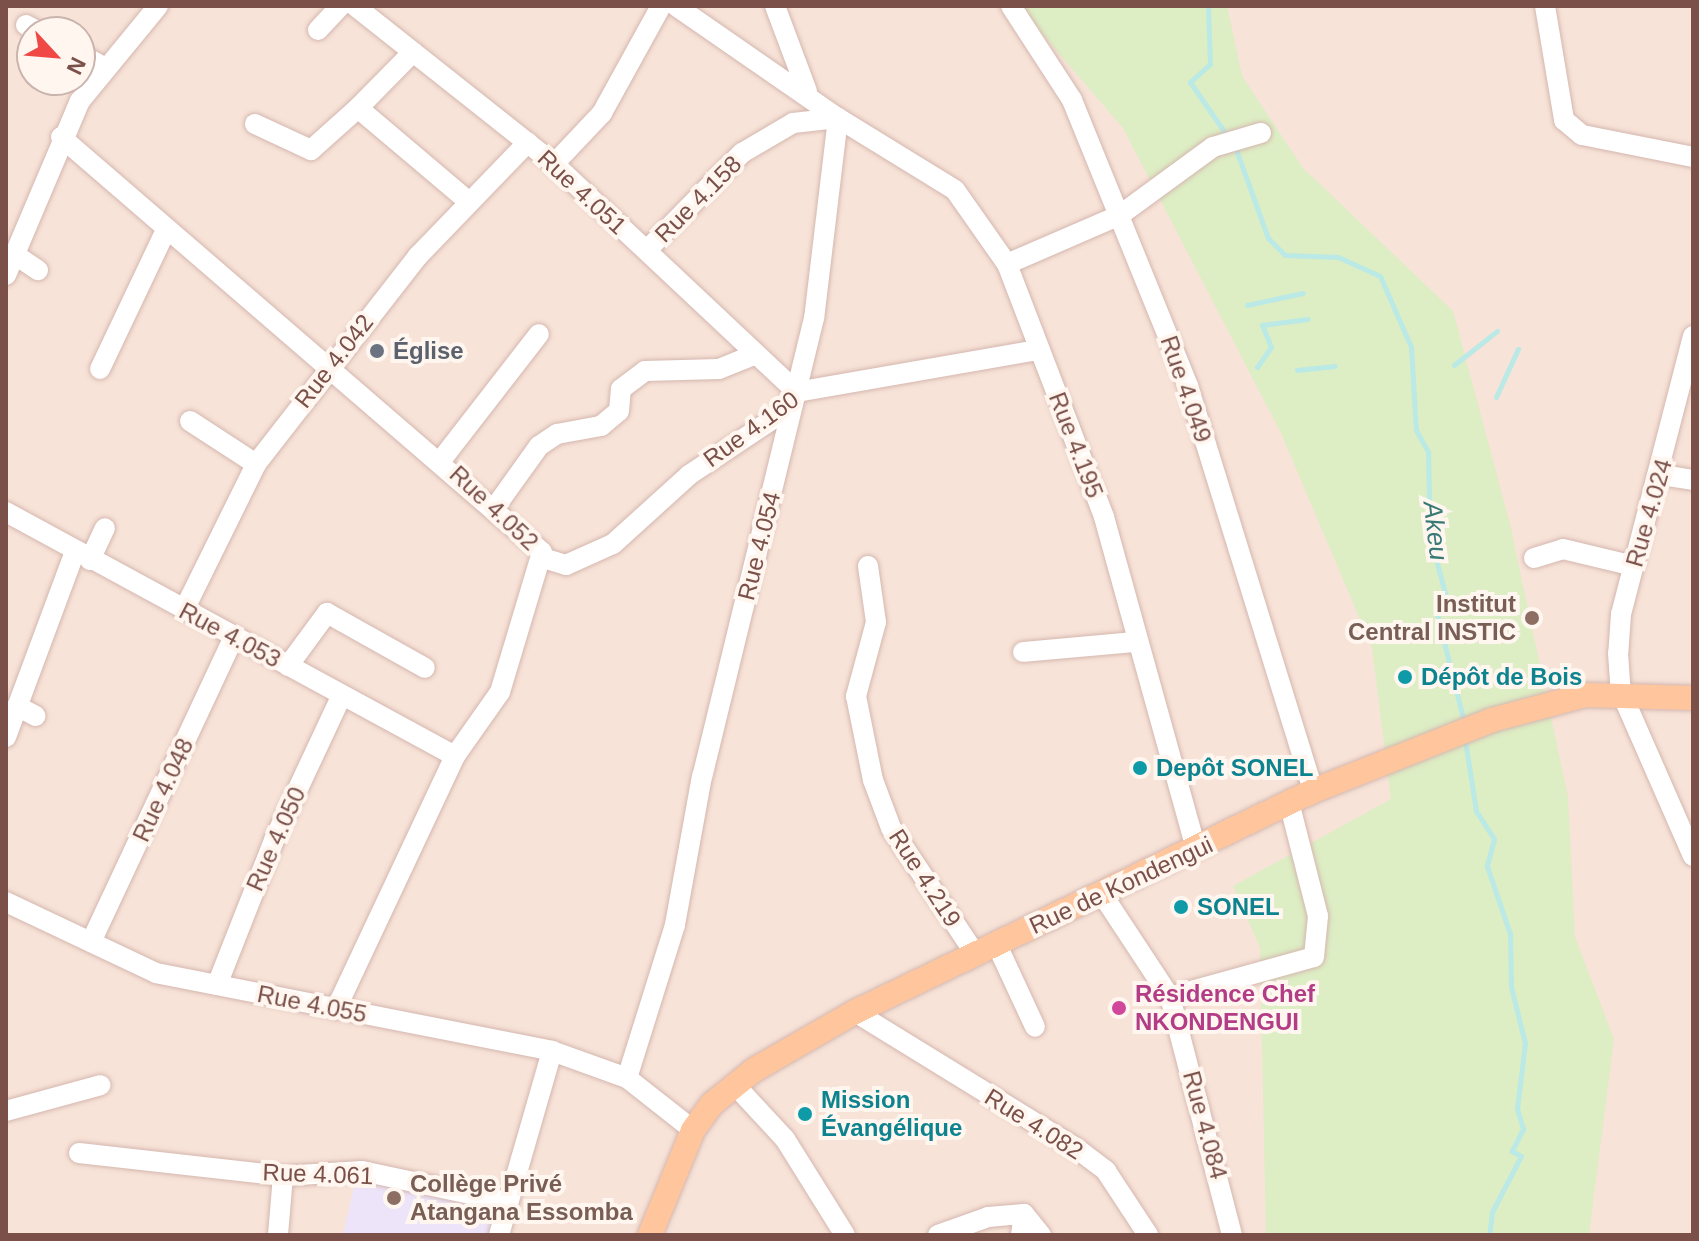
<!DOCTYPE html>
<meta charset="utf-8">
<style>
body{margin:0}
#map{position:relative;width:1699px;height:1241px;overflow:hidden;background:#fef0e8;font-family:Arial,sans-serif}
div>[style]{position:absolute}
.residential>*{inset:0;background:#f8e3d8}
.education>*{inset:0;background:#ede4fa}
.green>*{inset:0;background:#ddedc4}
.stream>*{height:5px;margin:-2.5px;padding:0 2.5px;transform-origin:2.5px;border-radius:2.5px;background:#bae9e6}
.roads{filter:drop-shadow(0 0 2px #d4b7af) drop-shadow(0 0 2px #d4b7af)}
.minor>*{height:20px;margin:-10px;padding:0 10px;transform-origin:10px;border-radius:10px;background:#fff}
.major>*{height:24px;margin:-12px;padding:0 12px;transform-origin:12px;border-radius:12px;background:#ffc69d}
.dots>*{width:22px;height:22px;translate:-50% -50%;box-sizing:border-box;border:4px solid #fff6ef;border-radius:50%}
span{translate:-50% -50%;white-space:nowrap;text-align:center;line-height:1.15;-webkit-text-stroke:8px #fff6ef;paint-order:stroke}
.street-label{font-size:24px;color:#7a5049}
.worship-label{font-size:24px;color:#5b616d;font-weight:700}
.left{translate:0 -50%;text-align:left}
.education-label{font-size:24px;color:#785e54;font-weight:700}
.right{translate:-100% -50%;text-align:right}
.culture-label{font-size:24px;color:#0d838f;font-weight:700}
.hotel-label{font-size:24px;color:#b23c85;font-weight:700}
.water-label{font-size:26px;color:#387976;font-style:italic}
.frame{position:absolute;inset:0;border:8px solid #7a5049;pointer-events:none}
.north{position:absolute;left:16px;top:16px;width:80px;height:80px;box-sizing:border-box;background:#fff6ef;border:2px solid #cab4ad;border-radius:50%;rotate:116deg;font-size:22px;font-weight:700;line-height:32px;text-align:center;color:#7a5049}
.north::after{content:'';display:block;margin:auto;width:28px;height:36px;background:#ef4845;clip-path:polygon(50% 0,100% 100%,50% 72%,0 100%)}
</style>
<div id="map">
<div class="residential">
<i style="clip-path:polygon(evenodd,6px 6px,1693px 6px,1693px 1235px,6px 1235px,6px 6px,32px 32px,80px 32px,80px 80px,32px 80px,32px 32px)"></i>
</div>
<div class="education">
<i style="clip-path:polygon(356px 1178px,487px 1209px,501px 1215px,492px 1235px,343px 1235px)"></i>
</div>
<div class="green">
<i style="clip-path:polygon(1018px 6px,1227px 6px,1242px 76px,1303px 168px,1453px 311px,1510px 524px,1568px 797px,1575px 937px,1614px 1039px,1589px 1235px,1266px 1235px,1260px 948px,1233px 886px,1391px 799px,1372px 648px,1281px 433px,1123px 128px)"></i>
</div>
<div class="stream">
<i style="left:1208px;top:6px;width:58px;rotate:88deg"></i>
<i style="left:1210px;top:64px;width:27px;rotate:138deg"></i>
<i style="left:1190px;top:82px;width:67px;rotate:55.4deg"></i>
<i style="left:1234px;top:144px;width:100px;rotate:70.1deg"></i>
<i style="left:1268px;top:238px;width:24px;rotate:45deg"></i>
<i style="left:1285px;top:255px;width:53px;rotate:2.2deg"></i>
<i style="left:1338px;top:257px;width:46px;rotate:24.3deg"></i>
<i style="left:1380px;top:276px;width:77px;rotate:66.4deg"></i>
<i style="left:1411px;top:347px;width:83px;rotate:86.6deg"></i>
<i style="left:1416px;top:430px;width:25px;rotate:61deg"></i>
<i style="left:1428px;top:452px;width:85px;rotate:88.7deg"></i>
<i style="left:1430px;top:537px;width:69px;rotate:75deg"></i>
<i style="left:1448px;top:604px;width:15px;rotate:138deg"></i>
<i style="left:1437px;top:614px;width:111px;rotate:76deg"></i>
<i style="left:1247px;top:305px;width:57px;rotate:-12.1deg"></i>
<i style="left:1454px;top:365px;width:55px;rotate:-38.3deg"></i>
<i style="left:1257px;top:367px;width:24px;rotate:-55deg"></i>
<i style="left:1271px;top:347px;width:24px;rotate:-112deg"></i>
<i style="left:1262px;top:325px;width:46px;rotate:-7.4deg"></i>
<i style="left:1297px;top:370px;width:38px;rotate:-6deg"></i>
<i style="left:1496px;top:397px;width:53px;rotate:-65.4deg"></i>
<i style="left:1465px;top:740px;width:72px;rotate:81.2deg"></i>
<i style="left:1476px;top:811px;width:33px;rotate:57deg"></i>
<i style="left:1494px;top:839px;width:28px;rotate:105deg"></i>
<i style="left:1487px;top:866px;width:72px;rotate:71.3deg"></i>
<i style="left:1510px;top:934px;width:53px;rotate:88.9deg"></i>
<i style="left:1511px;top:987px;width:58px;rotate:76deg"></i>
<i style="left:1525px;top:1043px;width:66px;rotate:96.9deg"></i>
<i style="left:1517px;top:1109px;width:21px;rotate:73deg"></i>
<i style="left:1523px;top:1129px;width:25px;rotate:117deg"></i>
<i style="left:1512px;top:1151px;width:10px;rotate:29deg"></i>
<i style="left:1521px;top:1156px;width:63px;rotate:117.4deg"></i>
<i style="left:1492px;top:1212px;width:23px;rotate:97deg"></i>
</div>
<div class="roads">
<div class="minor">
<i style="left:355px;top:6px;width:254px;rotate:38.4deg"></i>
<i style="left:554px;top:164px;width:333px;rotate:43.2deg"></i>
<i style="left:676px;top:6px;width:197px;rotate:34.7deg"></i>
<i style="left:838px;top:118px;width:201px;rotate:96.8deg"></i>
<i style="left:814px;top:318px;width:471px;rotate:103.7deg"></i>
<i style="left:702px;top:776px;width:151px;rotate:100.3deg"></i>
<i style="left:675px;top:925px;width:160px;rotate:107.4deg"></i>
<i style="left:627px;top:1078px;width:84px;rotate:38.2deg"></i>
<i style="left:775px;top:6px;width:91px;rotate:69.4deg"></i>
<i style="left:1011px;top:6px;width:112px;rotate:57deg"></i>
<i style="left:1072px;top:100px;width:309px;rotate:67.9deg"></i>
<i style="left:1188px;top:386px;width:424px;rotate:72.8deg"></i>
<i style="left:1545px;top:6px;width:116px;rotate:80.5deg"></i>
<i style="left:1564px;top:120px;width:23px;rotate:40deg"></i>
<i style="left:1582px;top:135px;width:113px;rotate:11.2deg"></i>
<i style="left:26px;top:25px;width:15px;rotate:28deg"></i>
<i style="left:318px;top:30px;width:33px;rotate:-47deg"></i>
<i style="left:413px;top:52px;width:78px;rotate:134.5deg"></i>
<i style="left:358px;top:108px;width:143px;rotate:40.2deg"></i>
<i style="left:80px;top:54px;width:25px;rotate:29deg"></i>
<i style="left:255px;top:124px;width:62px;rotate:24.9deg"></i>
<i style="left:311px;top:150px;width:63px;rotate:-41.8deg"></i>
<i style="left:61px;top:137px;width:635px;rotate:40.79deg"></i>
<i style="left:542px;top:552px;width:146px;rotate:106.7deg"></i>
<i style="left:500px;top:692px;width:78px;rotate:125.1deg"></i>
<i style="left:455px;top:756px;width:280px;rotate:115.2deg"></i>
<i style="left:554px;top:164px;width:70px;rotate:-46.7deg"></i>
<i style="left:602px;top:113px;width:122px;rotate:-61.1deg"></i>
<i style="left:647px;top:250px;width:136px;rotate:-45.6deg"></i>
<i style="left:742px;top:153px;width:59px;rotate:-30.5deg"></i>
<i style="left:793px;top:123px;width:45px;rotate:-6.3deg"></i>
<i style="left:838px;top:118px;width:137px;rotate:31.6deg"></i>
<i style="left:955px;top:190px;width:90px;rotate:54.9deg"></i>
<i style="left:1007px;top:264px;width:271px;rotate:69deg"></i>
<i style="left:1104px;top:517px;width:345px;rotate:74.5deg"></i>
<i style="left:14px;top:254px;width:29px;rotate:34deg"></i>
<i style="left:1007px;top:264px;width:123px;rotate:-23.4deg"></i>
<i style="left:1120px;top:215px;width:115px;rotate:-36.2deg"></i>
<i style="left:1213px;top:147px;width:50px;rotate:-16.3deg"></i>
<i style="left:6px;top:275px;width:189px;rotate:-67deg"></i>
<i style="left:80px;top:101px;width:123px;rotate:-50.6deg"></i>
<i style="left:1693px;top:336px;width:287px;rotate:104.5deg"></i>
<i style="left:1621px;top:614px;width:39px;rotate:94deg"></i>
<i style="left:1618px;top:653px;width:39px;rotate:86deg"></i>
<i style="left:1621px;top:692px;width:179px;rotate:66.3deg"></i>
<i style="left:100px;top:369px;width:154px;rotate:-64.6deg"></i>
<i style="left:190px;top:421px;width:79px;rotate:33.1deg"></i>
<i style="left:442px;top:459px;width:158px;rotate:-52.2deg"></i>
<i style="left:1662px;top:475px;width:31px;rotate:9deg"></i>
<i style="left:496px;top:506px;width:74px;rotate:-54.4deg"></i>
<i style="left:539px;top:446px;width:22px;rotate:-34deg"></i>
<i style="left:557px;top:434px;width:45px;rotate:-10.3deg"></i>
<i style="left:601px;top:426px;width:23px;rotate:-40deg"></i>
<i style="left:619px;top:411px;width:22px;rotate:-85deg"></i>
<i style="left:621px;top:389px;width:30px;rotate:-37deg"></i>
<i style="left:645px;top:371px;width:74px;rotate:-1.5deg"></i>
<i style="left:719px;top:369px;width:35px;rotate:-22deg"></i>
<i style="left:6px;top:512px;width:511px;rotate:28.52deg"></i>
<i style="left:543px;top:558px;width:24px;rotate:17deg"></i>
<i style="left:566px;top:565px;width:51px;rotate:-24.1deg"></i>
<i style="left:613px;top:544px;width:103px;rotate:-42.2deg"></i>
<i style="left:689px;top:475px;width:105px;rotate:-33.7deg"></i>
<i style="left:776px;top:417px;width:33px;rotate:-50deg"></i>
<i style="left:797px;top:392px;width:245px;rotate:-9.9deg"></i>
<i style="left:1534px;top:558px;width:30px;rotate:-17deg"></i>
<i style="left:1563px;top:549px;width:73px;rotate:13.5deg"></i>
<i style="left:90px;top:560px;width:35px;rotate:-65deg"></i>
<i style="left:868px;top:566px;width:57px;rotate:81.9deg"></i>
<i style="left:876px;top:622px;width:77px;rotate:105.1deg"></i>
<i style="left:856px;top:696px;width:86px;rotate:78.6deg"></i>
<i style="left:873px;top:780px;width:51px;rotate:69.4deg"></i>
<i style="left:891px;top:828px;width:153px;rotate:56.2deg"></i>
<i style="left:184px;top:610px;width:163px;rotate:-63.7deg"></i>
<i style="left:256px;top:464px;width:264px;rotate:-52.1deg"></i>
<i style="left:418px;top:256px;width:158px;rotate:-46deg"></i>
<i style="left:1023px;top:652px;width:113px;rotate:-5.1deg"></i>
<i style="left:288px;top:666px;width:66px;rotate:-53.7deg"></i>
<i style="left:327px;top:613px;width:112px;rotate:29.3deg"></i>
<i style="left:17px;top:706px;width:21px;rotate:28deg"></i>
<i style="left:6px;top:737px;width:198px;rotate:-69.6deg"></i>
<i style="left:1102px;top:894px;width:123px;rotate:56.6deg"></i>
<i style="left:1170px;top:997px;width:246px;rotate:75.4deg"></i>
<i style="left:6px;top:902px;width:166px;rotate:25.3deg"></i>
<i style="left:156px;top:973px;width:404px;rotate:11.1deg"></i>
<i style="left:552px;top:1051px;width:80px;rotate:19.8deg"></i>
<i style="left:91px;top:942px;width:337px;rotate:-64.9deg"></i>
<i style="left:997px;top:945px;width:90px;rotate:65.1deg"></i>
<i style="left:217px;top:985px;width:156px;rotate:-68.5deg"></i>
<i style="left:274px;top:840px;width:160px;rotate:-64.9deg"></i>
<i style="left:1170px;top:997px;width:149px;rotate:-15.5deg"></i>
<i style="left:1314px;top:957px;width:41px;rotate:-84.4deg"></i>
<i style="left:1318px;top:916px;width:114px;rotate:-104.3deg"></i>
<i style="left:855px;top:1012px;width:259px;rotate:31.6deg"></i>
<i style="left:1076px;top:1148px;width:38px;rotate:37deg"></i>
<i style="left:1106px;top:1171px;width:77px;rotate:56.7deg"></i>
<i style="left:734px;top:1084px;width:75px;rotate:47.2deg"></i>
<i style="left:785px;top:1139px;width:113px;rotate:58deg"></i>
<i style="left:6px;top:1111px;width:98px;rotate:-15.3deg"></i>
<i style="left:79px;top:1153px;width:205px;rotate:6.4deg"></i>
<i style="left:283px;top:1176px;width:79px;rotate:-3.6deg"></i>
<i style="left:362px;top:1171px;width:149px;rotate:12deg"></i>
<i style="left:278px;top:1235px;width:59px;rotate:-85.2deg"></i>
<i style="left:499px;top:1235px;width:191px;rotate:-73.9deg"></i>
<i style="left:938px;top:1235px;width:53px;rotate:-19.8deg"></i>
<i style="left:988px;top:1217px;width:36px;rotate:-5deg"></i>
<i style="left:1021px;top:1235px;width:21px;rotate:-82deg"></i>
<i style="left:1024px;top:1214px;width:27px;rotate:51deg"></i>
</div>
<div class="major">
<i style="left:650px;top:1235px;width:113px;rotate:-67.7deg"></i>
<i style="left:693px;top:1130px;width:32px;rotate:-54deg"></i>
<i style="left:712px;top:1104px;width:54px;rotate:-39deg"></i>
<i style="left:754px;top:1070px;width:116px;rotate:-29.9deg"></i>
<i style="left:855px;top:1012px;width:509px;rotate:-25.76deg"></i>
<i style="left:1313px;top:791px;width:193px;rotate:-21.6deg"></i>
<i style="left:1492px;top:720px;width:96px;rotate:-15deg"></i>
<i style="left:1585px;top:695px;width:108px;rotate:1.6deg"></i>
</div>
</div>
<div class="dots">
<i style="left:377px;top:351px;background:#6b7280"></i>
<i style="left:1532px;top:618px;background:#8d6e63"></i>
<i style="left:1405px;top:677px;background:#0f9aa8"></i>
<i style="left:1140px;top:768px;background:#0f9aa8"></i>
<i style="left:1181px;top:907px;background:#0f9aa8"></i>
<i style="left:1119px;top:1008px;background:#d1479c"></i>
<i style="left:805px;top:1114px;background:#0f9aa8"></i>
<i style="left:394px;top:1198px;background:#8d6e63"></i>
</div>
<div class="street-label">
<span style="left:582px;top:192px;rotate:43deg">Rue 4.051</span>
<span style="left:698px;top:199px;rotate:-45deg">Rue 4.158</span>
<span style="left:334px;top:361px;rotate:-52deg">Rue 4.042</span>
<span style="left:1186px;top:389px;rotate:71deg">Rue 4.049</span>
<span style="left:751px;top:429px;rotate:-36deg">Rue 4.160</span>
<span style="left:1076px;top:445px;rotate:69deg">Rue 4.195</span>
<span style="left:494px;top:508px;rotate:43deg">Rue 4.052</span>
<span style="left:1649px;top:513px;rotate:-74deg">Rue 4.024</span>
<span style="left:759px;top:546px;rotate:-76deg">Rue 4.054</span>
<span style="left:230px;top:635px;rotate:28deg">Rue 4.053</span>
<span style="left:163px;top:790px;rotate:-65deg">Rue 4.048</span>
<span style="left:276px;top:839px;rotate:-66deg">Rue 4.050</span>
<span style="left:925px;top:878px;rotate:57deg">Rue 4.219</span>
<span style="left:1121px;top:885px;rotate:-25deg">Rue de Kondengui</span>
<span style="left:312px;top:1004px;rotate:11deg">Rue 4.055</span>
<span style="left:1034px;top:1124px;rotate:32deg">Rue 4.082</span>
<span style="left:1205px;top:1125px;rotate:75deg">Rue 4.084</span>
<span style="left:318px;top:1174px;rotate:2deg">Rue 4.061</span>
</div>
<div class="worship-label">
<span class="left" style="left:393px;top:351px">Église</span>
</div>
<div class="education-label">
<span class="right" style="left:1516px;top:618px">Institut<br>Central INSTIC</span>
<span class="left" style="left:410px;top:1198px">Collège Privé<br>Atangana Essomba</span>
</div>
<div class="culture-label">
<span class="left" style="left:1421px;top:677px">Dépôt de Bois</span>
<span class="left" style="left:1156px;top:768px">Depôt SONEL</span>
<span class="left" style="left:1197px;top:907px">SONEL</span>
<span class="left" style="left:821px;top:1114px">Mission<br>Évangélique</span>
</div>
<div class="hotel-label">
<span class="left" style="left:1135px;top:1008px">Résidence Chef<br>NKONDENGUI</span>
</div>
<div class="water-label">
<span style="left:1435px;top:531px;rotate:83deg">Akeu</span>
</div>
<div class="frame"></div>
<div class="north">N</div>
</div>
